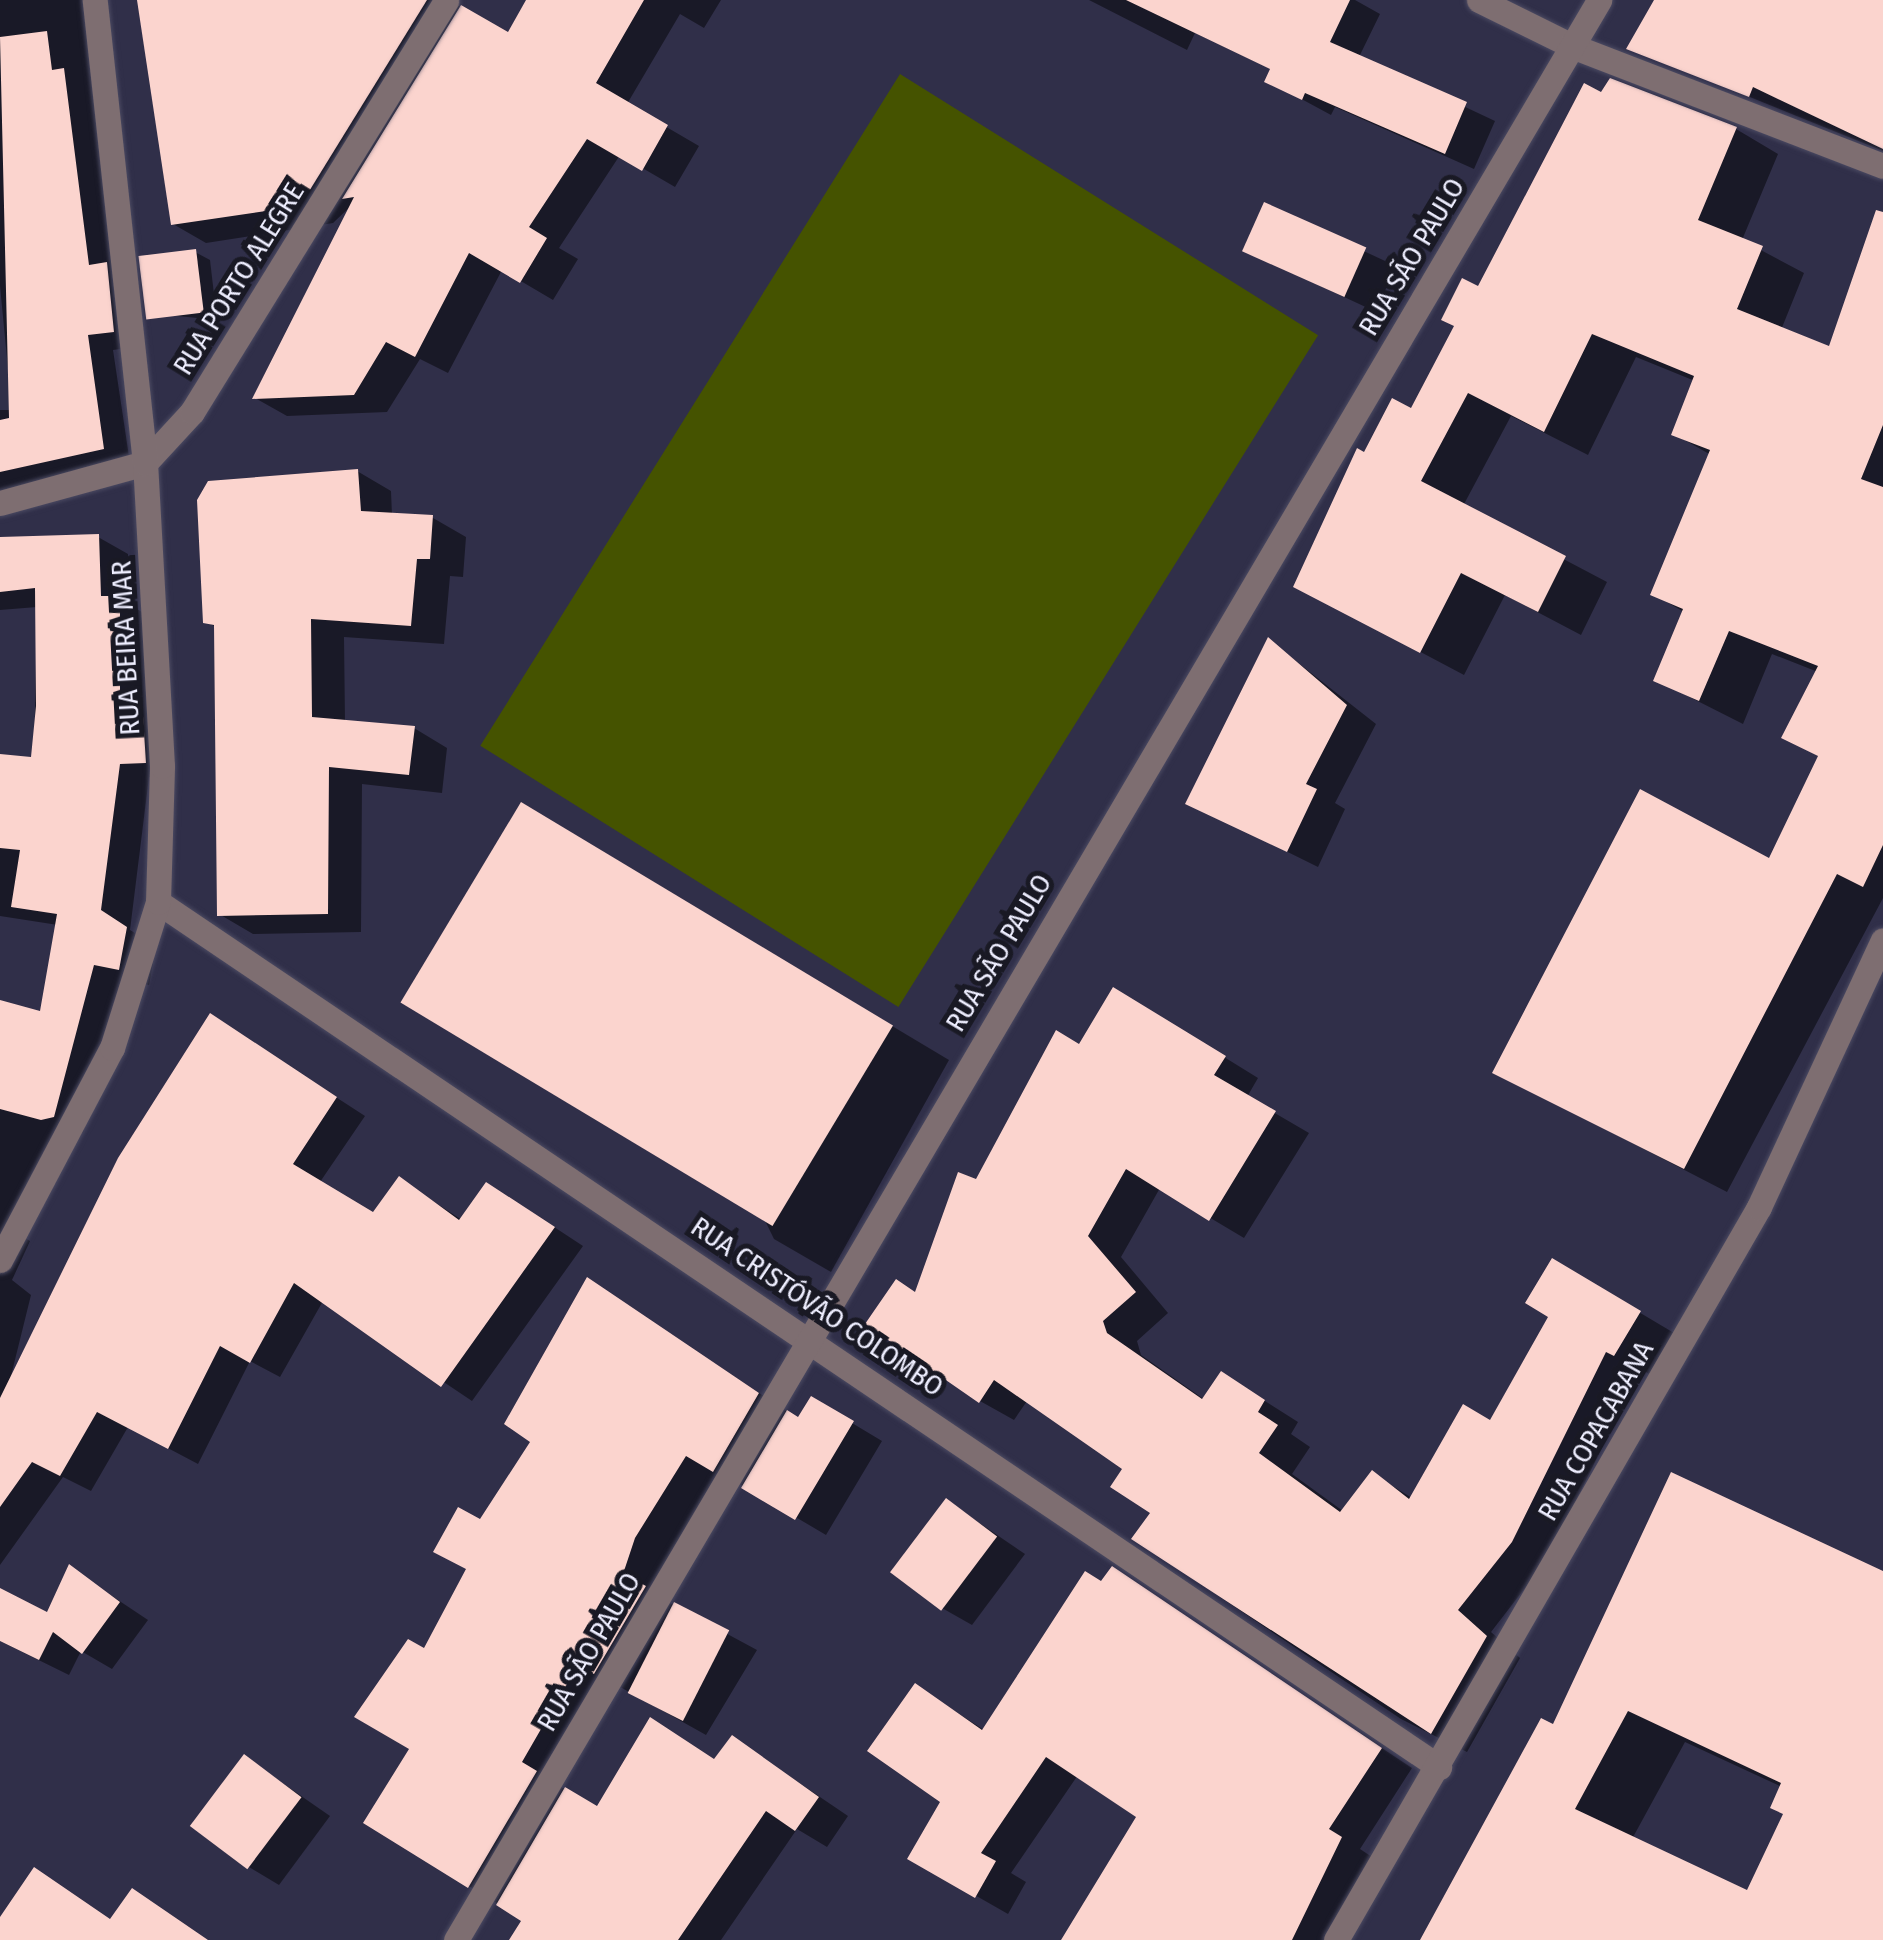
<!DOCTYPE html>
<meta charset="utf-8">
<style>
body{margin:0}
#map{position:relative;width:1883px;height:1940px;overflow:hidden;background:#302f49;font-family:"Fira Sans Condensed",sans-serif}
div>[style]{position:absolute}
.green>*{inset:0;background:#455300;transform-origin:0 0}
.shadow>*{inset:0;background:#0007;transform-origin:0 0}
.building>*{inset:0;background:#fbd4ce;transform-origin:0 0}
.roads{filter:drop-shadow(0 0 2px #4b4a62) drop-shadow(0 0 2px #4b4a62)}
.minor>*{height:25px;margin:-12.5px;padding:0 12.5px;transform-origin:12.5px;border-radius:12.5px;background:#7e6e71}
span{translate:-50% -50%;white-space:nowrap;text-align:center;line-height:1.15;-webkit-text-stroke:10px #191924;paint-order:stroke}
.street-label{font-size:28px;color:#eef}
</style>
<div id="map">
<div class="green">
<i style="left:900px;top:74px;width:493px;height:792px;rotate:32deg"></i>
</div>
<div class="shadow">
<i style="clip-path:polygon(0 0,86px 0,140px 346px,113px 350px,130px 463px,0 493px,0 410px,12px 410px,0 286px)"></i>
<i style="clip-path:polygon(139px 0,448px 0,509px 35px,528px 0,721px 0,704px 28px,680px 14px,627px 104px,699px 146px,675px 187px,620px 155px,559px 248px,578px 259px,553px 300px,502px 270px,448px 373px,420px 359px,387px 412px,287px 416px,255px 398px,354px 203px,333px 223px,206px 243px,173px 224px)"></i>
<i style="clip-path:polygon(1089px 0,1355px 0,1380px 14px,1359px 57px,1495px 121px,1474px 169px,1335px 107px,1331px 115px,1268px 81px,1273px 70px,1195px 33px,1187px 50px)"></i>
<i style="clip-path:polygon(1657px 0,1883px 0,1883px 151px,1629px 48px)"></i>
<i style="clip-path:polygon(1602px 96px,1736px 129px,1778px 154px,1742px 240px,1804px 273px,1781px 330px,1883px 371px,1883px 898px,1727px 1192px,1495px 1072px,1770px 861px,1820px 757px,1784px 737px,1818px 672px,1772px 654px,1743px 724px,1656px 680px,1684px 612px,1653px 594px,1711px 455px,1674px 434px,1695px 381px,1636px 357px,1588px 455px,1511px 416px,1463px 506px,1607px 582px,1581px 635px,1505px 595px,1464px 675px,1296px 586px,1365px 456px,1412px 412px)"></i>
<i style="left:1265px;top:205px;width:145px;height:50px;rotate:25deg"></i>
<i style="clip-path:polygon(195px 252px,210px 260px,217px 320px,148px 313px)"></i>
<i style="clip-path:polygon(357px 471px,391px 491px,392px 515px,433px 518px,466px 537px,463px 577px,450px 576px,444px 644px,344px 637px,345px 722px,414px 728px,447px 748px,442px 793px,362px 784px,361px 932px,253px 934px,219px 914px,216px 627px,205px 621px)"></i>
<i style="clip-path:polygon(98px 537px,128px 554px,130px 605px,149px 616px,174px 779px,149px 777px,130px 930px,156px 946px,149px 985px,124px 980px,83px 1133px,55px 1131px,14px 1232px,30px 1241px,12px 1280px,31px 1295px,11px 1376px,211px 1016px,365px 1116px,320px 1182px,374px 1215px,399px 1179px,462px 1220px,516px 1202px,583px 1246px,472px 1401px,323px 1301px,280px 1377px,250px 1361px,198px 1464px,128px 1427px,91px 1491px,63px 1477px,0 1565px,0 1003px,42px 1014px,58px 925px,0 916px,0 758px,34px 760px,37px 607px,0 610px,0 540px)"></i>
<i style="clip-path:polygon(1269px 640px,1376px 724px,1335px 803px,1345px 809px,1318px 867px,1188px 803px)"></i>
<i style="clip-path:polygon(579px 839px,949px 1060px,831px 1272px,774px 1239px)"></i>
<i style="clip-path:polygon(1148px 1010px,1258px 1078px,1247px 1097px,1309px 1133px,1244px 1238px,1160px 1188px,1121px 1257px,1168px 1313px,1137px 1341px,1141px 1355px,1205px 1400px,1222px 1374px,1298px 1422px,1291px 1434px,1310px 1447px,1292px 1474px,1343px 1511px,1373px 1474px,1412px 1498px,1491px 1424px,1551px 1316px,1553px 1261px,1674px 1333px,1649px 1374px,1641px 1369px,1546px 1561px,1491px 1632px,1520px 1658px,1467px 1752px,1401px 1719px,1134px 1539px,1154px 1512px,1125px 1469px,1027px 1401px,1014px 1420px,980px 1401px,917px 1293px,977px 1182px,1081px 1047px)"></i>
<i style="clip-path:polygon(588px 1280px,800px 1420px,812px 1399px,882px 1441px,826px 1535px,721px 1473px,655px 1595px,757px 1650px,706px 1735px,613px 1683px,554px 1783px,598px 1809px,716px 1761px,733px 1738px,848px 1816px,827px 1847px,797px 1829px,721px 1940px,512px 1940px,525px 1920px,469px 1886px,412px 1748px,425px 1651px,469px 1569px,480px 1522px,534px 1442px)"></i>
<i style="clip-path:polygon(947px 1501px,1025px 1554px,972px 1625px,942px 1608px)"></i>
<i style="clip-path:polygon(70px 1568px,148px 1620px,112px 1669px,81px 1651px,69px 1675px,0 1641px,0 1590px,49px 1616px)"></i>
<i style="clip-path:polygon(1112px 1569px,1412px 1768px,1360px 1849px,1372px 1857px,1334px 1940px,1086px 1940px,1139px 1816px,1078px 1775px,1011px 1873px,1026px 1882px,1008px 1914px,910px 1858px,943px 1801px,916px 1686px,984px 1730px)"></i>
<i style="clip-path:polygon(evenodd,1883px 1574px,1883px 1940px,1423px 1940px,1554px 1728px,1883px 1574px,1685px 1742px,1782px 1787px,1786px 1814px,1748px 1893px,1632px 1839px,1685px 1742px)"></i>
<i style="clip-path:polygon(245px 1757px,330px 1816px,279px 1885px,249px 1867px)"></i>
</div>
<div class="building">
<i style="clip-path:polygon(137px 0,427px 0,300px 206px,171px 225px)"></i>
<i style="clip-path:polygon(526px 0,644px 0,596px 83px,668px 125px,642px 171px,587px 139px,529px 227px,547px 238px,520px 283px,469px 253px,415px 357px,386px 342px,354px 395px,252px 399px,354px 197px,342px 199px,461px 5px,508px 32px)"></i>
<i style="clip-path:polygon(1126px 0,1350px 0,1330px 42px,1467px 102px,1445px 154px,1305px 93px,1302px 100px,1264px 82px,1270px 69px)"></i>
<i style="clip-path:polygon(1654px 0,1883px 0,1883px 149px,1753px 87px,1749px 97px,1626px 49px)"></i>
<i style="clip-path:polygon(47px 31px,52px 70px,64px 68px,89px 265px,107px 262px,114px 332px,88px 335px,104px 449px,0 472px,0 420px,9px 418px,0 37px)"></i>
<i style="clip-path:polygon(1610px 78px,1737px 127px,1698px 220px,1763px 246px,1737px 309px,1829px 346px,1876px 210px,1883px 212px,1883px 425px,1861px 479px,1883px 487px,1883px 845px,1863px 887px,1837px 874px,1684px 1169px,1492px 1073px,1640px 789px,1769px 858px,1818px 756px,1781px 738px,1818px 666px,1729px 631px,1699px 701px,1653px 681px,1683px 609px,1650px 595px,1710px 450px,1671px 435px,1694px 376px,1592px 334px,1544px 432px,1468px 393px,1421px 481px,1566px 556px,1538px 612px,1461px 573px,1420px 653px,1293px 587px,1357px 448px,1364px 452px,1392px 398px,1411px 408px,1454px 326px,1441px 320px,1462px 278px,1478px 286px,1584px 83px,1601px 92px)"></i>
<i style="left:1264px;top:202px;width:112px;height:54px;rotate:24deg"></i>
<i style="left:196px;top:249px;width:64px;height:58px;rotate:83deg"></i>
<i style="clip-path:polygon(358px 469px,361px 511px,433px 515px,430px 559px,417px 559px,411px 626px,311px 619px,312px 717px,415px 726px,409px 775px,329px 767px,328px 914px,217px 916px,214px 625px,203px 623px,197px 500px,208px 481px)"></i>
<i style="clip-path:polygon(99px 534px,101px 596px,120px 596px,120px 716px,143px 716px,146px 763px,120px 764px,101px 910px,127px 927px,119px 970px,94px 965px,54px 1117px,41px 1120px,0 1109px,0 1000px,40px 1011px,57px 914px,11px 907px,20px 850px,0 848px,0 754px,31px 757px,36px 706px,35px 588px,0 592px,0 537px)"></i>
<i style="clip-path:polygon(1268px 637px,1347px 705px,1306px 784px,1317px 789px,1287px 852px,1185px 804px)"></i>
<i style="left:521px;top:802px;width:434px;height:234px;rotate:31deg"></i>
<i style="clip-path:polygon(1113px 987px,1226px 1056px,1214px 1075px,1276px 1111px,1209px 1221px,1126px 1169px,1088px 1236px,1136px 1292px,1103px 1321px,1107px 1333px,1202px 1399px,1221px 1371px,1265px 1400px,1258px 1412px,1278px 1425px,1259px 1453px,1340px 1512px,1372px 1470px,1409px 1499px,1463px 1404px,1490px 1420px,1548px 1317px,1525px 1303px,1552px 1258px,1641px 1311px,1614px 1356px,1606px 1352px,1512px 1542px,1458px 1610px,1487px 1636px,1431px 1734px,1131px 1539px,1150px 1513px,1110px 1487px,1122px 1469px,994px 1380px,979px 1403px,865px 1324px,896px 1279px,915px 1292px,958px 1172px,976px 1179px,1056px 1030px,1079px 1044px)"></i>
<i style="clip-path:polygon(210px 1013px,337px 1097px,293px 1164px,373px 1212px,399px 1176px,459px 1220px,486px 1182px,555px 1227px,441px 1387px,294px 1283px,250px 1363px,220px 1346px,168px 1449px,97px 1412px,60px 1476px,32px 1462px,0 1507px,0 1398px,118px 1158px)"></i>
<i style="clip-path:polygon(587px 1277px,759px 1393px,713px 1472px,686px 1456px,635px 1538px,623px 1574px,646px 1586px,594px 1674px,578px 1665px,522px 1762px,537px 1771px,468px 1888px,363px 1823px,409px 1749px,354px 1717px,408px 1639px,424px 1648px,466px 1569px,433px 1552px,458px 1507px,480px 1519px,530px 1442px,504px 1424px)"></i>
<i style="clip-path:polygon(811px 1396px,854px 1421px,795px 1520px,741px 1488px,787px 1410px,798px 1417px)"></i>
<i style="clip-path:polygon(evenodd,1671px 1472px,1883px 1571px,1883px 1940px,1420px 1940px,1541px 1718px,1553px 1724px,1671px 1472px,1628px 1711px,1781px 1783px,1770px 1808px,1783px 1814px,1747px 1890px,1575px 1809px,1628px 1711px)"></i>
<i style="left:946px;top:1498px;width:64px;height:93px;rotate:37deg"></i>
<i style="clip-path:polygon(69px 1564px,120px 1602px,82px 1654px,53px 1632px,39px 1660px,0 1641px,0 1588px,47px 1612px)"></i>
<i style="clip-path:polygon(1112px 1566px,1382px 1748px,1329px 1829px,1342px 1837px,1292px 1940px,1061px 1940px,1136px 1817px,1046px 1757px,981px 1853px,996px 1861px,975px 1898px,907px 1859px,940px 1802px,867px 1751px,915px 1683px,982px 1730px,1085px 1571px,1101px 1581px)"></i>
<i style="left:674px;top:1602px;width:62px;height:102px;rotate:27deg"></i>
<i style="clip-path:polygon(650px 1717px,714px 1759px,732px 1735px,819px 1797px,795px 1831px,766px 1811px,678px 1940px,509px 1940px,521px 1921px,496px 1905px,565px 1787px,597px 1806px)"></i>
<i style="left:244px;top:1754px;width:72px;height:90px;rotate:37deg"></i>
<i style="clip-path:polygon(34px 1867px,110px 1919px,132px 1888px,208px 1940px,0 1940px,0 1917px)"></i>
</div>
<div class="roads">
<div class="minor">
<i style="left:1479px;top:0;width:104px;rotate:26.3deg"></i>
<i style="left:1572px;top:46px;width:333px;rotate:21.1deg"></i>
<i style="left:0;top:503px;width:150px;rotate:-15.4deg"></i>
<i style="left:145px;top:463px;width:69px;rotate:-47.3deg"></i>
<i style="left:192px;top:412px;width:484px;rotate:-58.3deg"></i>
<i style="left:158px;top:902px;width:1546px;rotate:34.03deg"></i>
<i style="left:0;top:1260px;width:240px;rotate:-62.2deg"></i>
<i style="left:112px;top:1048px;width:153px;rotate:-72.5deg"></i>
<i style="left:158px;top:902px;width:136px;rotate:-88.3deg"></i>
<i style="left:162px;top:766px;width:303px;rotate:-93.2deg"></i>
<i style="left:145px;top:463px;width:466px;rotate:-96.2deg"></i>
<i style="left:456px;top:1940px;width:2252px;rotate:-59.49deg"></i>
<i style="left:1336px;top:1940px;width:846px;rotate:-60.01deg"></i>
<i style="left:1759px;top:1207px;width:294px;rotate:-65.1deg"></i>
</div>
</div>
<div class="street-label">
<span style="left:1412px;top:257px;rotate:-59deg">RUA SÃO PAULO</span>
<span style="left:239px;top:279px;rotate:-58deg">RUA PORTO ALEGRE</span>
<span style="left:126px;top:648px;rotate:-93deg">RUA BEIRA MAR</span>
<span style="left:999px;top:953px;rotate:-59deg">RUA SÃO PAULO</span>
<span style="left:817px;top:1307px;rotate:34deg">RUA CRISTÓVÃO COLOMBO</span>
<span style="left:1596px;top:1431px;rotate:-60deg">RUA COPACABANA</span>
<span style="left:589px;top:1652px;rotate:-60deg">RUA SÃO PAULO</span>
</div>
</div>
